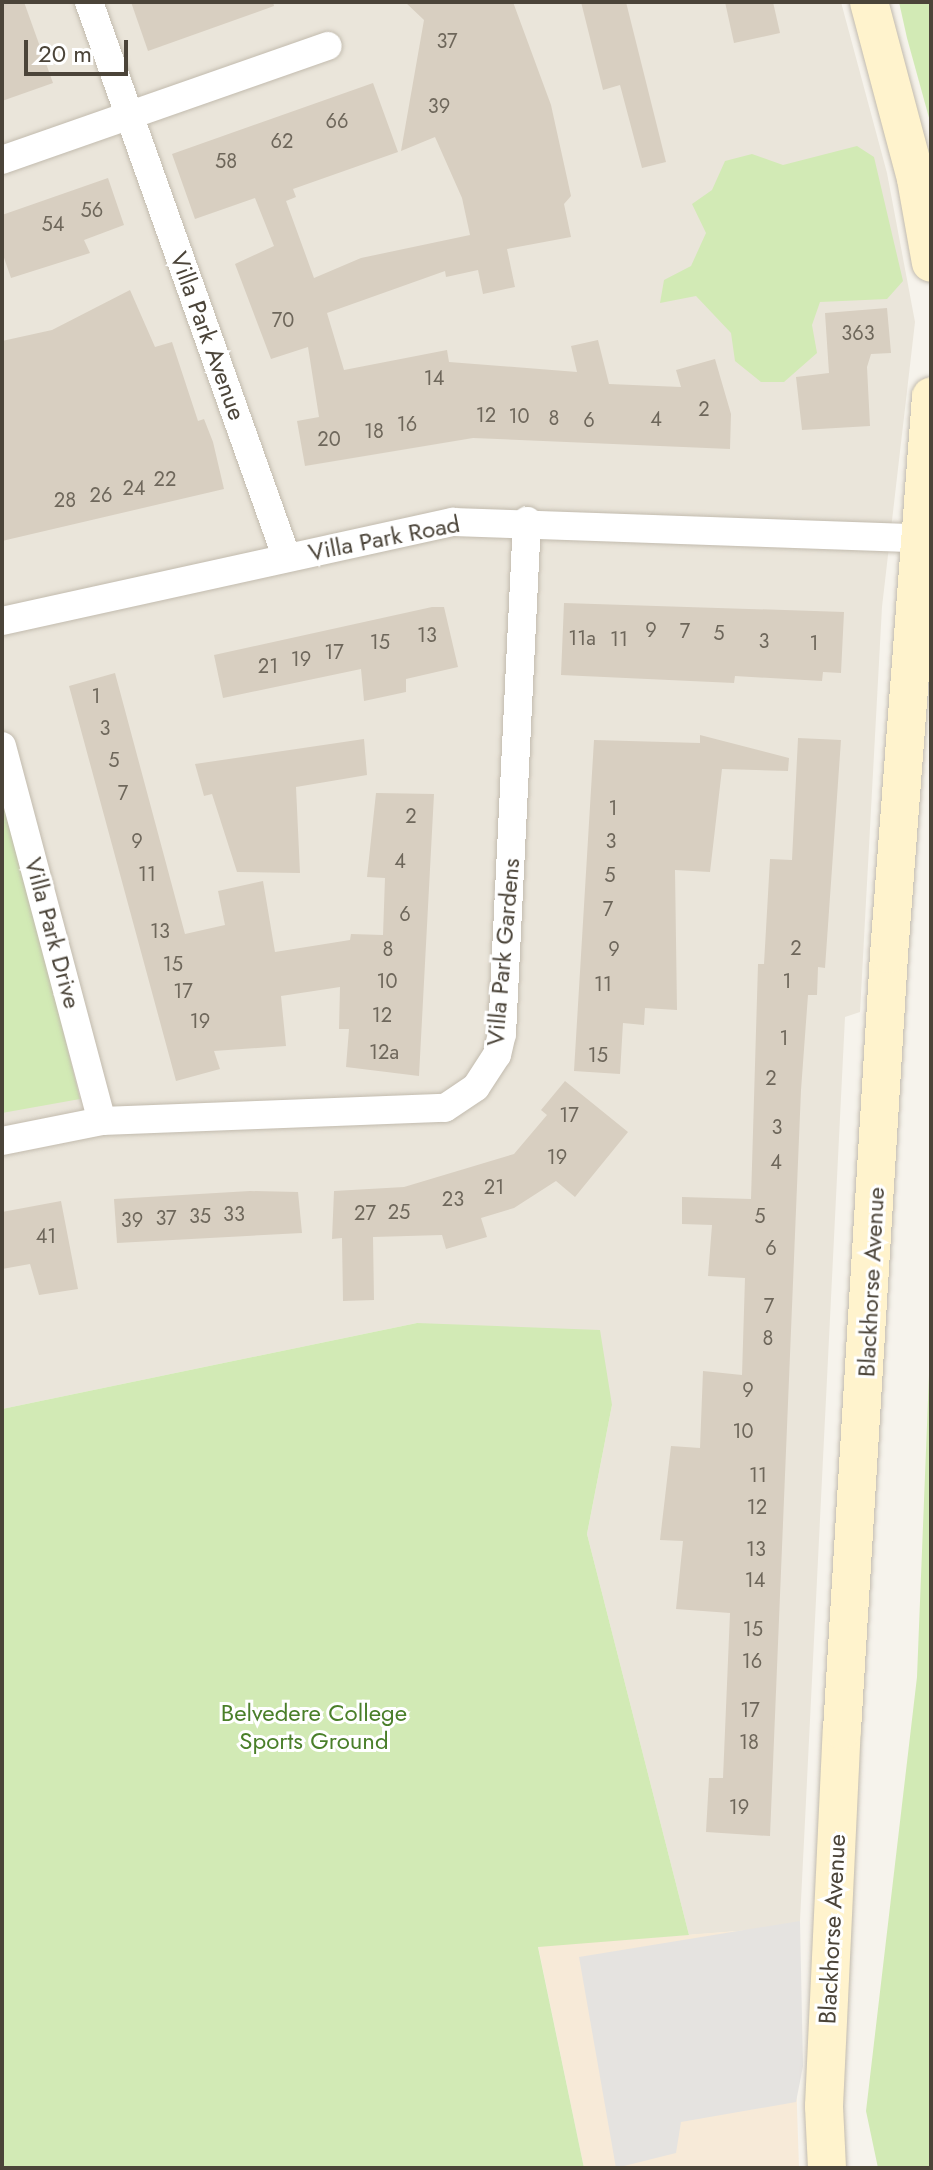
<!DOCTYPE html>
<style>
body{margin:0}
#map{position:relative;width:933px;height:2170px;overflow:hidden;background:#f6f3ec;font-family:Jost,sans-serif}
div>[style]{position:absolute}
.residential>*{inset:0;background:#eae5da}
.commercial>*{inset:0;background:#f7ead8}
.green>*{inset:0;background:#d2eab5}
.parking>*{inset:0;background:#e5e3e0}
.building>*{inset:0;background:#d8cfc1}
.roads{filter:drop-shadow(0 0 2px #c2bbae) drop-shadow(0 0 2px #c2bbae)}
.minor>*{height:28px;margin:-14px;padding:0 14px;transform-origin:14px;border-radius:14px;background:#fff}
.secondary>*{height:38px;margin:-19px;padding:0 19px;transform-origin:19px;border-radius:19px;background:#fff3cd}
span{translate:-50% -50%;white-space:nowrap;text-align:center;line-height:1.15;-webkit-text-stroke:6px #fff;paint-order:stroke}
.number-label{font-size:20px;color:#6e675b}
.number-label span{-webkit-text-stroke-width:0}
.street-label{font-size:24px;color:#4b4439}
.park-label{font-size:24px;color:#4a7f2a}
.frame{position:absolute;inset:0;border:4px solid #4b4439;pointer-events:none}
.scale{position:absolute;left:24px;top:40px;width:104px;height:36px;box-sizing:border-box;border:4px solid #4b4439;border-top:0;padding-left:10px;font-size:24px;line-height:28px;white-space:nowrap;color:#4b4439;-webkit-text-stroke:6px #fff;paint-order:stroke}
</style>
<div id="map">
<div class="residential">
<i style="clip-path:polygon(2px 2px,841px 2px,887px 173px,915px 322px,882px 607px,860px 1012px,845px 1017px,800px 1921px,791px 1927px,689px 1935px,587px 1534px,612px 1405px,417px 1323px,2px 1409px)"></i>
</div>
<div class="commercial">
<i style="clip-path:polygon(791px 1927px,799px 2168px,584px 2168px,538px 1946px)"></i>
</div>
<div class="green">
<i style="clip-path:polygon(899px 2px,931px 2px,931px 125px,907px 38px)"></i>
<i style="clip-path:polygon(857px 146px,874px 157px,903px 281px,887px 299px,820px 302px,812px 325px,817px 353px,784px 382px,761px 382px,735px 361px,731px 333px,696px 296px,660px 303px,664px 280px,691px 266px,706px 233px,692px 204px,712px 190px,725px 161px,752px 154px,783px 165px)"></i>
<i style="clip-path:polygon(2px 785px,80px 1099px,2px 1113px)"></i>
<i style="clip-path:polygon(417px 1323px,600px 1330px,612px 1405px,587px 1534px,689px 1935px,538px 1947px,584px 2168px,2px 2168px,2px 1409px)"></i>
<i style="clip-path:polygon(931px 1324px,931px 2168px,878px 2168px,866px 2111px,917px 1677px)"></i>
</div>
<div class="parking">
<i style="clip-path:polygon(800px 1921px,803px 2066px,796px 2102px,681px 2122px,676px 2153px,616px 2168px,579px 1957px)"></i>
</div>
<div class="building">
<i style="clip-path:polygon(2px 2px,24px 2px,53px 83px,2px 101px)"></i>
<i style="clip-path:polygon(131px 2px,273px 2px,274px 6px,148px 51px)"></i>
<i style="clip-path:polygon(405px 2px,513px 2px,551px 105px,571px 196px,564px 204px,571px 237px,507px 249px,515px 287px,483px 294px,478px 270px,446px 277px,445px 271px,327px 313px,344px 370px,447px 350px,449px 362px,577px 372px,571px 346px,598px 340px,609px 384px,681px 387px,676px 370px,715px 359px,731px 414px,730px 449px,473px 438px,305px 466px,297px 421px,319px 417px,308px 347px,271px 359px,235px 264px,274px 246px,255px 198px,195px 219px,172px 154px,373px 83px,398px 152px,293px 189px,296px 197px,286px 201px,314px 278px,361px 258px,470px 235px,462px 198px,435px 137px,401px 151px,424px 20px)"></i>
<i style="clip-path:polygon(581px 2px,626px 2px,666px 162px,642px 168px,620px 85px,603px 90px)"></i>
<i style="clip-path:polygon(725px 2px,773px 2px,780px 33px,734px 43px)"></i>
<i style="clip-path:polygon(108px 178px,124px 225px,84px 240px,90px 253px,11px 278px,2px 252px,2px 215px)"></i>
<i style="clip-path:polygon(130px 290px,155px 347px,172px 342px,198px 421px,204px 419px,213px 442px,224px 489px,2px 541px,2px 341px,52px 330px)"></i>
<i style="clip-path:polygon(887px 308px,891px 353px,871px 354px,867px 367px,870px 426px,802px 430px,796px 377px,829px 373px,825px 313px)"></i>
<i style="clip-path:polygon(564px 603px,844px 612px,841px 673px,823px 672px,822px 681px,735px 676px,734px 683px,561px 675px)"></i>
<i style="clip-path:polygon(432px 607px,444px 607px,458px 667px,406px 679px,406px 692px,364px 701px,361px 669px,223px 698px,214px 655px)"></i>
<i style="clip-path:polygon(115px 673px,185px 934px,225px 925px,218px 891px,263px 881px,275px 952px,350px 940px,351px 934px,383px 935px,385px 878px,367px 877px,376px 793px,434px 794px,419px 1076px,346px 1067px,349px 1029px,339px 1029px,340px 987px,281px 996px,286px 1046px,214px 1051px,220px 1069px,176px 1081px,69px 686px)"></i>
<i style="clip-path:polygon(700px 735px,789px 758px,788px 771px,722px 769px,710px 872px,675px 870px,677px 1010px,645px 1008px,644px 1025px,623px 1023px,620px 1074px,574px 1071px,594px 740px,700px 743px)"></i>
<i style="clip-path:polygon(798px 738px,841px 740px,825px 968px,818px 967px,817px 995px,808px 995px,801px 1090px,770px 1836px,706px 1832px,709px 1778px,723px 1778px,730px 1613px,676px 1609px,683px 1541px,660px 1540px,671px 1446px,700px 1448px,703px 1371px,742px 1375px,745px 1278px,708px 1276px,712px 1225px,682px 1224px,682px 1197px,751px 1199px,758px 964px,764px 964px,770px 859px,792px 860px)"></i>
<i style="clip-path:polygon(364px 739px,367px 775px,296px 787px,300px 873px,237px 872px,212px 794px,204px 796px,195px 764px)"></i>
<i style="clip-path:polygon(565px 1081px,628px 1132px,575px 1197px,556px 1181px,514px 1208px,481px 1218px,487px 1237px,446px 1249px,442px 1235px,373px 1237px,374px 1300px,343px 1301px,342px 1238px,332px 1239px,334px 1191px,404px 1187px,514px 1154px,547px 1115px,541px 1110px)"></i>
<i style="clip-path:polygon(250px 1191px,298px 1192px,302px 1233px,117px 1243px,114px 1199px)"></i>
<i style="clip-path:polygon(61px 1201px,78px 1289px,39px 1295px,30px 1264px,2px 1269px,2px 1212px)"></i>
</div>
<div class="roads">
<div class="minor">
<i style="left:89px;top:2px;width:588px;rotate:70.42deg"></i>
<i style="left:2px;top:160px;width:345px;rotate:-19.3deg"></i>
<i style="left:2px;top:621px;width:462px;rotate:-12.4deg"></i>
<i style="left:453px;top:522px;width:464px;rotate:2deg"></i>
<i style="left:2px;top:746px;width:388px;rotate:75.1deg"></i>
<i style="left:2px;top:1141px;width:102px;rotate:-11.3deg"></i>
<i style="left:102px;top:1121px;width:343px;rotate:-2.2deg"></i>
<i style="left:445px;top:1108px;width:37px;rotate:-34deg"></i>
<i style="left:476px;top:1087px;width:38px;rotate:-57deg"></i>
<i style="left:497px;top:1055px;width:22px;rotate:-77deg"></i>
<i style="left:502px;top:1034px;width:514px;rotate:-87.21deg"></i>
</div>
<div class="secondary">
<i style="left:869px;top:2px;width:183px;rotate:75.1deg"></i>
<i style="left:916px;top:179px;width:85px;rotate:79.9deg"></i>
<i style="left:827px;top:2168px;width:62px;rotate:-92.8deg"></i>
<i style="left:824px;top:2106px;width:376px;rotate:-87.3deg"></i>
<i style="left:842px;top:1730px;width:777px;rotate:-86.53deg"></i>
<i style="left:889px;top:954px;width:559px;rotate:-85.69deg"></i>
</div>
</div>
<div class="number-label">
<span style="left:447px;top:41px">37</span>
<span style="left:439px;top:106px">39</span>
<span style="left:337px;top:121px">66</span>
<span style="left:282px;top:141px">62</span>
<span style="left:226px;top:161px">58</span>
<span style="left:92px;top:210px">56</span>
<span style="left:53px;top:224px">54</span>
<span style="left:283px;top:320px">70</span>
<span style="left:858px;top:333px">363</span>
<span style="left:434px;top:378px">14</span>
<span style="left:704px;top:409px">2</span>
<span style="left:486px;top:415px">12</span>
<span style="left:519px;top:416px">10</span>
<span style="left:554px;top:418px">8</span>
<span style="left:656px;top:419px">4</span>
<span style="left:589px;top:420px">6</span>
<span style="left:407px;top:424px">16</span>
<span style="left:374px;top:431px">18</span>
<span style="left:329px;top:439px">20</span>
<span style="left:165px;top:479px">22</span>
<span style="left:134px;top:488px">24</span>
<span style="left:101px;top:495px">26</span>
<span style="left:65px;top:500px">28</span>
<span style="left:651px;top:630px">9</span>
<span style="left:685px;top:631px">7</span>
<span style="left:719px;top:633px">5</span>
<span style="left:427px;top:635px">13</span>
<span style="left:582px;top:638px">11a</span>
<span style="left:619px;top:639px">11</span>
<span style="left:764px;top:641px">3</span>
<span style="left:380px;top:642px">15</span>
<span style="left:814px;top:643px">1</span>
<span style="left:334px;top:652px">17</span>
<span style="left:301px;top:659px">19</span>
<span style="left:268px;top:666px">21</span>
<span style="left:96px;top:696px">1</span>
<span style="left:105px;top:728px">3</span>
<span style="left:114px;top:760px">5</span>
<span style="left:123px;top:793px">7</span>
<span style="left:613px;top:808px">1</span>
<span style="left:411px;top:816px">2</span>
<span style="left:137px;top:841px">9</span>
<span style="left:611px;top:841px">3</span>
<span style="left:400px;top:861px">4</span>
<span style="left:147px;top:874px">11</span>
<span style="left:610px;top:875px">5</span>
<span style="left:608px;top:909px">7</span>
<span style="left:405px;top:914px">6</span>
<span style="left:160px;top:931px">13</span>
<span style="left:796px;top:948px">2</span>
<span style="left:388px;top:949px">8</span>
<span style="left:614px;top:949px">9</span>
<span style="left:173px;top:964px">15</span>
<span style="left:387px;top:981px">10</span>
<span style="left:787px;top:981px">1</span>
<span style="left:603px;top:984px">11</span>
<span style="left:183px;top:991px">17</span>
<span style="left:382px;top:1015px">12</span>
<span style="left:200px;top:1021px">19</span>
<span style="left:784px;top:1038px">1</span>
<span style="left:384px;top:1052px">12a</span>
<span style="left:598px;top:1055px">15</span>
<span style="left:771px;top:1078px">2</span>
<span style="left:569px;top:1115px">17</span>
<span style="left:777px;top:1127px">3</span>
<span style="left:557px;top:1157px">19</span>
<span style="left:776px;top:1162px">4</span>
<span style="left:494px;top:1187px">21</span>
<span style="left:453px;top:1199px">23</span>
<span style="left:399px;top:1212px">25</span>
<span style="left:365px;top:1213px">27</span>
<span style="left:234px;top:1214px">33</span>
<span style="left:200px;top:1216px">35</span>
<span style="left:760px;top:1216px">5</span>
<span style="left:166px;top:1218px">37</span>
<span style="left:132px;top:1220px">39</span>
<span style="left:46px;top:1236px">41</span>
<span style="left:771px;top:1248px">6</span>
<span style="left:769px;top:1306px">7</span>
<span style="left:768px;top:1338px">8</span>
<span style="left:748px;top:1390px">9</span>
<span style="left:743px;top:1431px">10</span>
<span style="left:758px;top:1475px">11</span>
<span style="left:757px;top:1507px">12</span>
<span style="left:756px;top:1549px">13</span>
<span style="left:755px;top:1580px">14</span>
<span style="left:753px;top:1629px">15</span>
<span style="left:752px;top:1661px">16</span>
<span style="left:750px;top:1710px">17</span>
<span style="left:749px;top:1742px">18</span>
<span style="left:739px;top:1807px">19</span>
</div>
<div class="street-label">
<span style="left:208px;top:336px;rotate:70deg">Villa Park Avenue</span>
<span style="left:384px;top:538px;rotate:-11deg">Villa Park Road</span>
<span style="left:53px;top:933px;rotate:75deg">Villa Park Drive</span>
<span style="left:503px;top:952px;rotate:-85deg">Villa Park Gardens</span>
<span style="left:871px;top:1282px;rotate:-87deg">Blackhorse Avenue</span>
<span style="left:832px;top:1929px;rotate:-87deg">Blackhorse Avenue</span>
</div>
<div class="park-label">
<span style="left:314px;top:1727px">Belvedere College<br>Sports Ground</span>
</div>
<div class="frame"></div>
<div class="scale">20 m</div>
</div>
